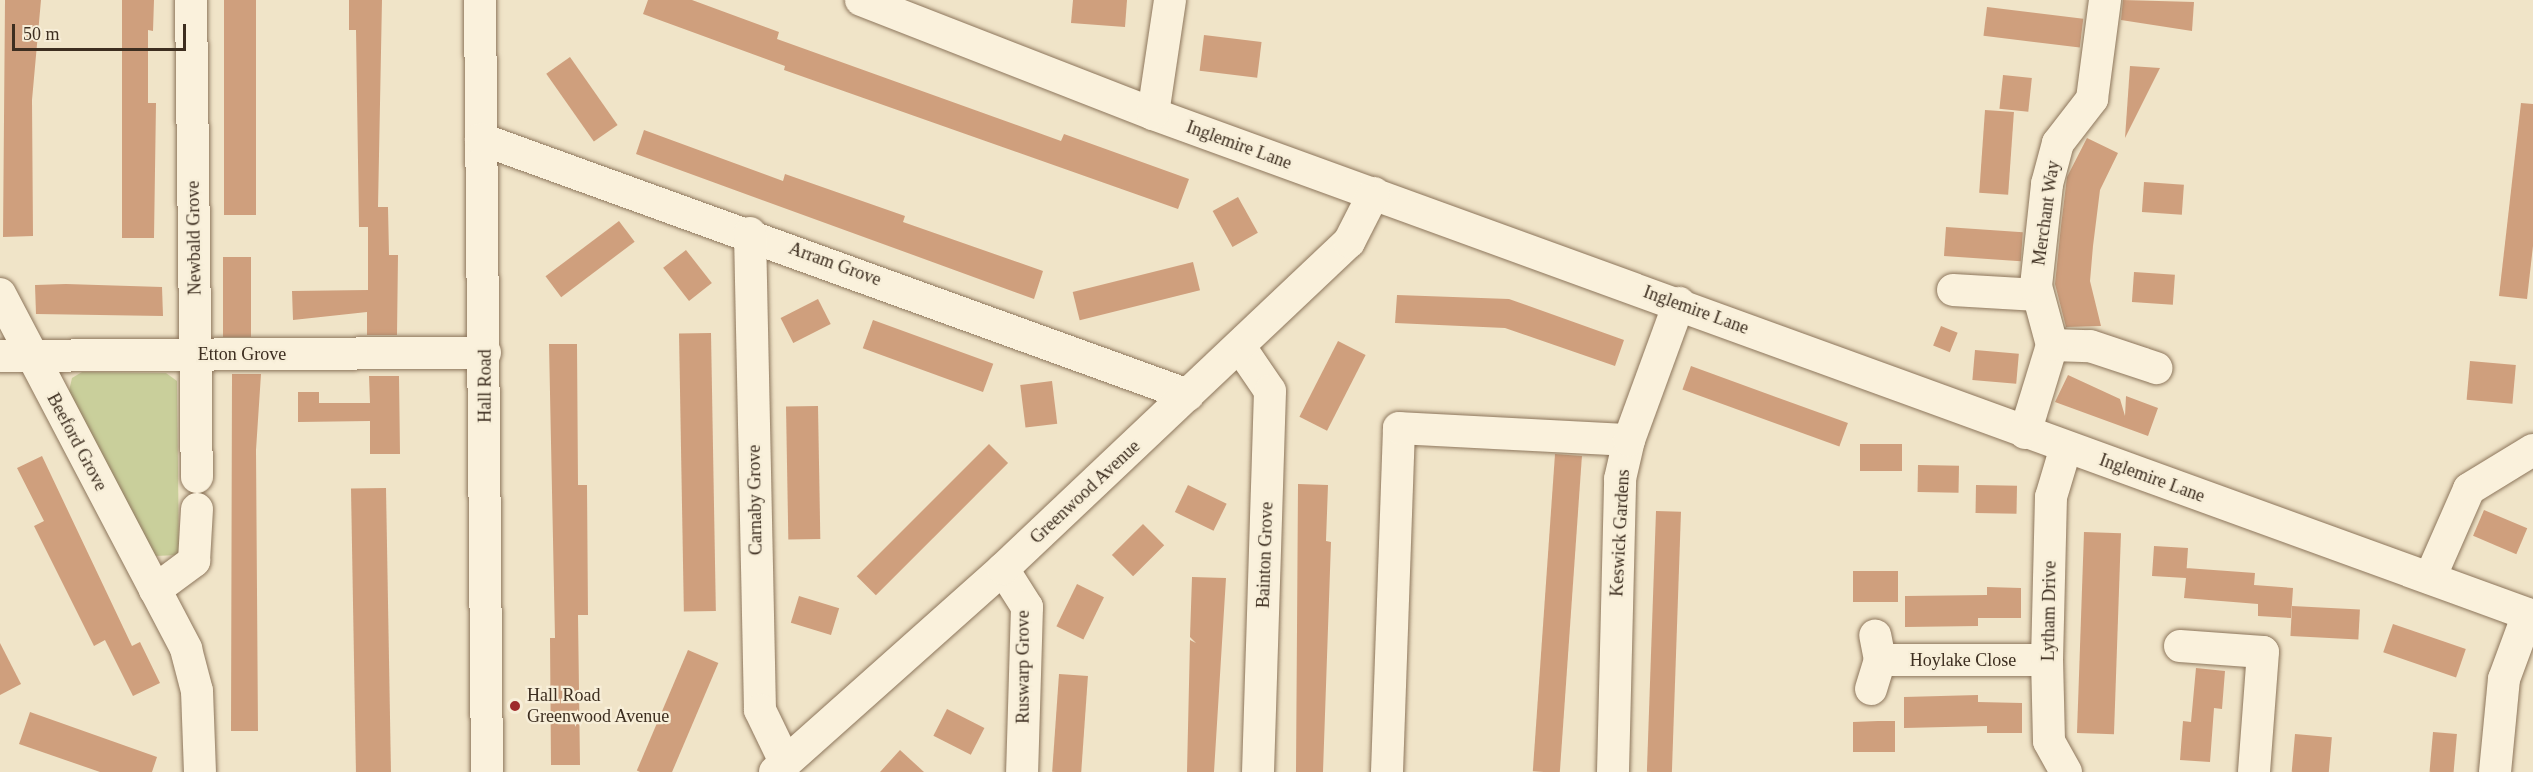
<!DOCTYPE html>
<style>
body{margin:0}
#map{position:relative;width:2533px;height:772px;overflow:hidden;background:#f0e4c8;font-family:"Times New Roman",serif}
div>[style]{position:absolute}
.green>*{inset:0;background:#c9cf9b}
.building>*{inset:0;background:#cf9f7d;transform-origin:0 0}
.roads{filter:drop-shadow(0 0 2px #8d765c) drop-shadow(0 0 2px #8d765c)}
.minor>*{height:32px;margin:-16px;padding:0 16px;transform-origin:16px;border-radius:16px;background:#faf1dc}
.dots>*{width:16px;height:16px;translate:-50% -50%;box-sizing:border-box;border:3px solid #f7eed8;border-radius:50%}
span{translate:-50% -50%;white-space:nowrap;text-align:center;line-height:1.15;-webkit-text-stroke:4.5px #f7eed8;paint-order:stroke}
.street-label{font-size:18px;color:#3d2e20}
.poi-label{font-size:18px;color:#3d2e20}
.left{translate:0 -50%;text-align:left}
.scale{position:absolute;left:12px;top:24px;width:174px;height:27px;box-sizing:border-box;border:3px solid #3d2e20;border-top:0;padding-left:8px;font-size:18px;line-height:21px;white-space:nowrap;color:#3d2e20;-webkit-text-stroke:4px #f7eed8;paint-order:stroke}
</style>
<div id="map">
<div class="green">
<i style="clip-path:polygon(82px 372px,166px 373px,177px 381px,179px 555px,155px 556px,69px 391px,72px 378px)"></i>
</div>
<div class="building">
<i style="clip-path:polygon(5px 0,41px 0,32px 100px,33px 236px,3px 237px)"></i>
<i style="clip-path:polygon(122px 0,154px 0,153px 31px,148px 30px,148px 103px,156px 103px,154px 238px,122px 238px)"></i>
<i style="left:224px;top:0;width:32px;height:215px"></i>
<i style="clip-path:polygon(349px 0,382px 0,378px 207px,388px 207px,389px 255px,398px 255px,397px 335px,367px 335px,367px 312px,293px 320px,292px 291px,368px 290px,368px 227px,359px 227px,356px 30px,349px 30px)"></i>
<i style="clip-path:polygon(648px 0,692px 0,779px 32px,777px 39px,1061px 141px,1064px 134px,1189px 179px,1178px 209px,784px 70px,785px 66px,643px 14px)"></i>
<i style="clip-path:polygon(1073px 0,1127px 0,1125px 27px,1071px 23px)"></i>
<i style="clip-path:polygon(2123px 0,2194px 2px,2192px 31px,2121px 20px)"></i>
<i style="left:1987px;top:7px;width:97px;height:29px;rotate:7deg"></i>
<i style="left:1204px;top:35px;width:58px;height:36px;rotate:7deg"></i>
<i style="left:570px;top:57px;width:83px;height:29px;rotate:55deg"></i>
<i style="clip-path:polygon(2130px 66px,2160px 68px,2125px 138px)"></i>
<i style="left:2003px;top:75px;width:29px;height:34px;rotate:6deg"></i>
<i style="clip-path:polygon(2521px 103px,2533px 104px,2533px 246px,2527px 299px,2499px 296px)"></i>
<i style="left:1985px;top:110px;width:29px;height:83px;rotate:4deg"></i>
<i style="clip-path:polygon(644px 130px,783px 181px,785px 174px,905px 216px,903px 222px,1043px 271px,1034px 299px,636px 154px)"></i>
<i style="clip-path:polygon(2087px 138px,2118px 153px,2100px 190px,2093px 246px,2090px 281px,2101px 326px,2066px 327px,2055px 284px,2061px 226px,2067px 177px)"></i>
<i style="left:2144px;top:182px;width:40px;height:30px;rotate:4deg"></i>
<i style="left:1238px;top:197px;width:41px;height:29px;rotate:61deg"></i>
<i style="left:619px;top:221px;width:26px;height:92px;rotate:53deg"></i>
<i style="left:1946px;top:227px;width:77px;height:29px;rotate:4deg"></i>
<i style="left:686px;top:250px;width:42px;height:29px;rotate:52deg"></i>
<i style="left:223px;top:257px;width:28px;height:80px"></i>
<i style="left:1193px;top:262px;width:29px;height:124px;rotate:76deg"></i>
<i style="left:2134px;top:272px;width:41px;height:30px;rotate:4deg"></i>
<i style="clip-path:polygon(66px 284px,162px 287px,163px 316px,36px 314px,35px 285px)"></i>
<i style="clip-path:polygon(1397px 295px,1509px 299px,1624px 340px,1615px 366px,1505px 328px,1395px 323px)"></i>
<i style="left:818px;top:299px;width:28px;height:42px;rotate:63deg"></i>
<i style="left:873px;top:320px;width:128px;height:30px;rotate:20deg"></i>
<i style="left:1941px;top:326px;width:18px;height:21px;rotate:22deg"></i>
<i style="left:711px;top:333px;width:278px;height:32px;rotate:89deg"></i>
<i style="left:1338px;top:341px;width:31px;height:85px;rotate:27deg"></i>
<i style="clip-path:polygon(549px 344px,577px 344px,578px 485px,587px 485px,588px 615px,578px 615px,580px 765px,551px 765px,550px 638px,555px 638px)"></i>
<i style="left:1975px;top:350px;width:44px;height:30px;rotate:5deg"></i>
<i style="left:2470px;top:361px;width:46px;height:39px;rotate:5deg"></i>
<i style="left:1691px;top:366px;width:167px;height:25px;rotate:20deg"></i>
<i style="clip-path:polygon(232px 374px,261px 374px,256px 450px,258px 731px,231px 731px)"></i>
<i style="clip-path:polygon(2068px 375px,2120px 399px,2125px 416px,2126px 396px,2158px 408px,2148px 436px,2055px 402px)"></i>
<i style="clip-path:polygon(369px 376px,399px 376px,400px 454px,370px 454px,370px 421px,298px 422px,298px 392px,319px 392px,319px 403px,370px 403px)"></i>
<i style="left:1052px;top:381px;width:43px;height:32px;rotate:83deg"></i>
<i style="left:818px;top:406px;width:133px;height:32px;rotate:89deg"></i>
<i style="left:989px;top:444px;width:27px;height:187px;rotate:45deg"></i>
<i style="left:1860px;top:444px;width:42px;height:27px"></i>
<i style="left:1555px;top:454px;width:27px;height:318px;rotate:4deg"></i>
<i style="clip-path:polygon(42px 456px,132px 646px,140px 642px,160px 683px,133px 696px,105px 640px,94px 646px,34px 526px,44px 521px,17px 468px)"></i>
<i style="left:1918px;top:465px;width:41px;height:27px;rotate:1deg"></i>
<i style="clip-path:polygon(1298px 484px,1328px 485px,1326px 541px,1331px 542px,1323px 772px,1296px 772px)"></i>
<i style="left:1188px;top:485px;width:43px;height:30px;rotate:26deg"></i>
<i style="left:1976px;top:485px;width:41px;height:28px;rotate:1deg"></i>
<i style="left:386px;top:488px;width:284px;height:35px;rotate:89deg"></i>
<i style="left:2484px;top:510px;width:47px;height:28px;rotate:23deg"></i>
<i style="left:1656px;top:511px;width:25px;height:261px;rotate:2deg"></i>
<i style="left:1143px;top:524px;width:30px;height:44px;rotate:45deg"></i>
<i style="left:2084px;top:532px;width:37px;height:201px;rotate:2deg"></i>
<i style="clip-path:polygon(2154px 546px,2188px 548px,2186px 578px,2186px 568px,2255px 573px,2254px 585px,2293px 588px,2291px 618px,2258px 616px,2258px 604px,2184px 598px,2186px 578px,2152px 576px)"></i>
<i style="left:1853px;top:571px;width:45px;height:31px"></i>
<i style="clip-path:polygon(1192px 577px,1226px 578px,1214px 772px,1187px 772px,1190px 640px,1196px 643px,1190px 637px)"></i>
<i style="left:1077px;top:584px;width:30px;height:47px;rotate:26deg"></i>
<i style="clip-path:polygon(1987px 587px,2021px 588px,2021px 618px,1978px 618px,1978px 626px,1905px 627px,1905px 596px,1987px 595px)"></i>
<i style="left:799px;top:596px;width:42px;height:28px;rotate:17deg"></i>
<i style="left:2292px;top:606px;width:68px;height:30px;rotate:3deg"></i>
<i style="left:2393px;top:624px;width:77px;height:30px;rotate:19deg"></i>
<i style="clip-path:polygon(0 643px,21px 684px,0 695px)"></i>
<i style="left:688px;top:650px;width:33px;height:131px;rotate:23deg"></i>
<i style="clip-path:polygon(2196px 668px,2225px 671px,2222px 709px,2214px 708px,2210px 762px,2180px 760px,2183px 721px,2191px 722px)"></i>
<i style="left:1059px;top:674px;width:29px;height:98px;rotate:4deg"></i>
<i style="clip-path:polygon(1978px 695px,1978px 702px,2022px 703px,2022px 733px,1987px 733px,1987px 726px,1904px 728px,1904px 697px)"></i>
<i style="left:947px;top:709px;width:42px;height:30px;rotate:27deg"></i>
<i style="clip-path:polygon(30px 712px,157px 757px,152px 772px,100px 772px,19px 744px)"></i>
<i style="clip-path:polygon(1878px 721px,1895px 721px,1895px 752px,1853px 752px,1853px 722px)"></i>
<i style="left:2433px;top:732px;width:24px;height:40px;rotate:5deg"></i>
<i style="left:2295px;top:734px;width:37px;height:38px;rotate:5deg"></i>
<i style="clip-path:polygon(900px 750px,924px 772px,880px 772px)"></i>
</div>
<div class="roads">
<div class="minor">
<i style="left:191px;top:0;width:477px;rotate:89.3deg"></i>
<i style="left:480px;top:0;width:772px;rotate:89.48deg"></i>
<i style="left:861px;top:0;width:313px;rotate:21.3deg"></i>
<i style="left:1153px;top:114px;width:1468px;rotate:19.99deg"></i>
<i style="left:1153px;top:114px;width:115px;rotate:-81.5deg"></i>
<i style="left:481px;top:139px;width:752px;rotate:19.9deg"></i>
<i style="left:750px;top:233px;width:477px;rotate:88.8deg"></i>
<i style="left:760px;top:710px;width:58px;rotate:64.3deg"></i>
<i style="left:1953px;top:290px;width:85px;rotate:3.4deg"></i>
<i style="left:0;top:294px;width:401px;rotate:62.3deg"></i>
<i style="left:186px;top:649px;width:43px;rotate:75.3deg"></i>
<i style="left:197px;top:691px;width:81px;rotate:87.9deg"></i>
<i style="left:2052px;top:345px;width:38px;rotate:2deg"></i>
<i style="left:2090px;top:346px;width:70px;rotate:18.4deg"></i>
<i style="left:1240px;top:347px;width:53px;rotate:55.7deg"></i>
<i style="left:1270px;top:391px;width:381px;rotate:91.8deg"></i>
<i style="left:0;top:356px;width:485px;rotate:-0.4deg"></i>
<i style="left:2025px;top:433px;width:92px;rotate:-72.9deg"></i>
<i style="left:2052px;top:345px;width:61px;rotate:-105.2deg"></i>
<i style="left:2036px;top:286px;width:103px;rotate:-83.8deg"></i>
<i style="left:2047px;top:184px;width:42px;rotate:-75deg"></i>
<i style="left:2058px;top:143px;width:56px;rotate:-52.3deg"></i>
<i style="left:2092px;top:99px;width:100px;rotate:-82.5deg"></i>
<i style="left:1003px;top:569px;width:45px;rotate:57.7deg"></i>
<i style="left:1027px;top:607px;width:165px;rotate:91.7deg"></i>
<i style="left:2430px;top:578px;width:97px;rotate:-66.3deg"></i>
<i style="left:2469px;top:489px;width:75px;rotate:-31.4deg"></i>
<i style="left:155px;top:590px;width:49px;rotate:-36.6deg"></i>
<i style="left:194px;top:561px;width:52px;rotate:-86.7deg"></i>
<i style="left:2180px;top:646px;width:83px;rotate:4.1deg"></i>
<i style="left:2263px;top:652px;width:120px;rotate:94.3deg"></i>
<i style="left:1880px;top:660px;width:167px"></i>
<i style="left:1871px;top:689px;width:30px;rotate:-73deg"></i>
<i style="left:1880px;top:660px;width:25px;rotate:-101deg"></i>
<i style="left:775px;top:772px;width:305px;rotate:-41.7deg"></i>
<i style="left:1003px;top:569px;width:476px;rotate:-43.4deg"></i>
<i style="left:1349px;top:242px;width:55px;rotate:-63deg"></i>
<i style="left:1387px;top:772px;width:344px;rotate:-88deg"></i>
<i style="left:1399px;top:428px;width:230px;rotate:3deg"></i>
<i style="left:1613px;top:772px;width:293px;rotate:-88.6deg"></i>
<i style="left:1620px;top:479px;width:40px;rotate:-77deg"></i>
<i style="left:1629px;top:440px;width:146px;rotate:-69.9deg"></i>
<i style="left:2066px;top:772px;width:35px;rotate:-119deg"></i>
<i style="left:2049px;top:741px;width:81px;rotate:-91.4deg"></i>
<i style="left:2047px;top:660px;width:163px;rotate:-88.6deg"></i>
<i style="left:2051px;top:497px;width:52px;rotate:-73.3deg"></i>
<i style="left:2495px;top:772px;width:93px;rotate:-84.5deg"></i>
<i style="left:2504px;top:679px;width:69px;rotate:-69.7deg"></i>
</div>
</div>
<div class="dots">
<i style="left:515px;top:706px;background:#9e2a2b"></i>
</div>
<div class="street-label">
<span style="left:1239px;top:145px;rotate:20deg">Inglemire Lane</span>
<span style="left:2046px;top:213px;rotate:-82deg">Merchant Way</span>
<span style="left:194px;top:238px;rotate:-91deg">Newbald Grove</span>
<span style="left:835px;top:264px;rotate:20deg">Arram Grove</span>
<span style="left:1696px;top:310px;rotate:20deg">Inglemire Lane</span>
<span style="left:242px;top:354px">Etton Grove</span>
<span style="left:485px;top:386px;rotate:-90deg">Hall Road</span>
<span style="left:77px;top:442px;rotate:62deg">Beeford Grove</span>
<span style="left:2152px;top:478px;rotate:20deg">Inglemire Lane</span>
<span style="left:1085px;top:492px;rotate:-43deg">Greenwood Avenue</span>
<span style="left:755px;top:500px;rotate:-91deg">Carnaby Grove</span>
<span style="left:1620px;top:533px;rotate:-87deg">Keswick Gardens</span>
<span style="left:1265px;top:555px;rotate:-88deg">Bainton Grove</span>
<span style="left:2049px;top:611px;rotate:-89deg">Lytham Drive</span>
<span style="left:1963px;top:660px">Hoylake Close</span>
<span style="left:1023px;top:667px;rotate:-90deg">Ruswarp Grove</span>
</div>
<div class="poi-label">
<span class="left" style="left:527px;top:706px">Hall Road<br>Greenwood Avenue</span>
</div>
<div class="scale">50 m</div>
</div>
